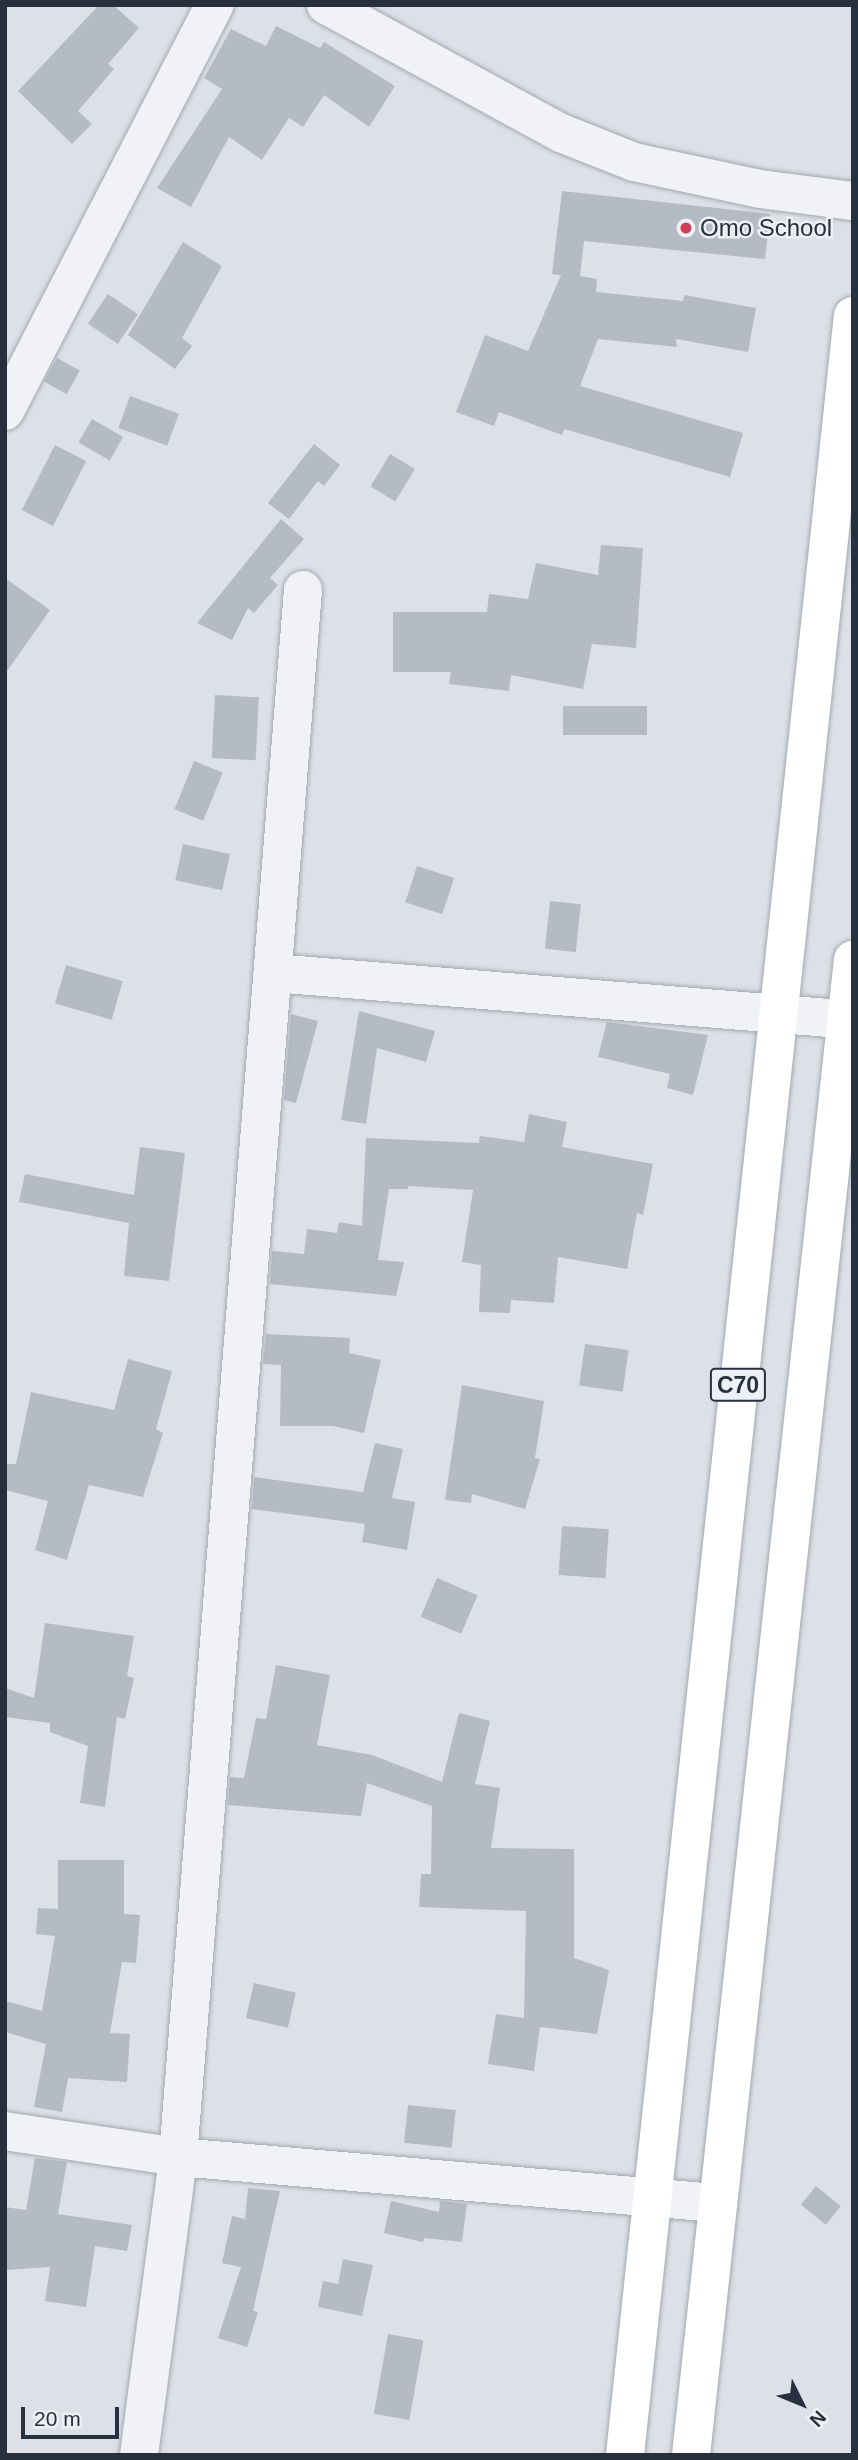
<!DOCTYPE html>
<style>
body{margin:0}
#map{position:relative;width:858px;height:2460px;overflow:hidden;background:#dde1e7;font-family:Helvetica,sans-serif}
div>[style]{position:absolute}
.building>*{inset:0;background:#b4bbc4;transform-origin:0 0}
.roads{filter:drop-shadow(0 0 2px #a3a8b1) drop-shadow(0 0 2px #a3a8b1)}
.minor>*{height:38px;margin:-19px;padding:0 19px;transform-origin:19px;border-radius:19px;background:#f0f2f5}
.highway>*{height:38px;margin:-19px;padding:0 19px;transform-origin:19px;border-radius:19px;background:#fff}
.dots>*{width:19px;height:19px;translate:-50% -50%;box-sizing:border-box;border:4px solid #edf0f5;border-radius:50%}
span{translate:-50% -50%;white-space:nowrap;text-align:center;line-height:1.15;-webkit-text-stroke:5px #edf0f5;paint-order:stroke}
.shield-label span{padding:2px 5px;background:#edf0f5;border:2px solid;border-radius:5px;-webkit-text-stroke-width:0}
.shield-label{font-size:23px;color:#27303e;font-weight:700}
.poi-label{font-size:24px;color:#27303e}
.left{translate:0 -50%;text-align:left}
.frame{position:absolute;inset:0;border:7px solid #27303e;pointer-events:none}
.north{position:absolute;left:767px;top:2369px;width:70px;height:70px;-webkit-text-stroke:5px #edf0f5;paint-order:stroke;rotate:133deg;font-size:19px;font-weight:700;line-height:28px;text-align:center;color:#27303e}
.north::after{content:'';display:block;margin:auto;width:24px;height:32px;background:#27303e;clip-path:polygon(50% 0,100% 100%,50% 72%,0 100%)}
.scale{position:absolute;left:21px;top:2407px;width:98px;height:32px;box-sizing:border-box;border:4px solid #27303e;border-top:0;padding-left:9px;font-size:21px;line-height:24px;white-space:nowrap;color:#27303e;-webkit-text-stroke:5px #edf0f5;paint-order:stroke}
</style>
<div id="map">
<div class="building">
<i style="clip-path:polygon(99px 5px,113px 5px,139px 28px,108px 64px,114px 69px,78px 111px,92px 124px,72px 144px,18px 91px)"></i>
<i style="clip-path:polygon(276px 26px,320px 48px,324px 42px,395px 86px,369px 127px,324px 95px,303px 127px,289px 118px,262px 160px,229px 137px,191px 207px,157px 188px,222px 89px,204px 78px,231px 29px,266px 46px)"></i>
<i style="clip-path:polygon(562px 191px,770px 214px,765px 259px,584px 241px,580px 276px,597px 279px,596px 292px,683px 301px,684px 295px,756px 308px,748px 352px,676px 339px,677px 347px,598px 339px,580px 386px,743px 433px,730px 477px,564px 429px,562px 435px,499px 412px,494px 426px,456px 412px,485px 335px,528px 351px,561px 275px,552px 274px)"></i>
<i style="clip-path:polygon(183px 242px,222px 266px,182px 338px,192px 346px,175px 369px,128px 335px)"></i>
<i style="left:108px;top:294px;width:36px;height:36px;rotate:34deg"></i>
<i style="left:57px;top:358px;width:26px;height:27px;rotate:29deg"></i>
<i style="left:130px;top:396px;width:52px;height:34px;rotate:20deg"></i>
<i style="left:92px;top:419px;width:36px;height:27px;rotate:30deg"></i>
<i style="clip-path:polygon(314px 444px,340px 465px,324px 486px,318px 481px,289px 519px,268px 503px)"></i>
<i style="left:55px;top:445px;width:35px;height:73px;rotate:27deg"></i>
<i style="left:390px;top:454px;width:29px;height:38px;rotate:31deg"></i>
<i style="clip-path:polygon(281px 519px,304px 539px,270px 578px,278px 585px,254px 613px,248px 608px,232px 640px,197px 623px)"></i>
<i style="clip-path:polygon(601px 545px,643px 548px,636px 648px,592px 644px,583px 689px,511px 675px,509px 691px,449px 684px,451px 672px,393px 672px,393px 612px,487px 612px,489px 594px,528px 599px,536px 563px,598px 575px)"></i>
<i style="clip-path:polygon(5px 578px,50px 610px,5px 674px)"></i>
<i style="left:215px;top:695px;width:44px;height:63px;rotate:3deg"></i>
<i style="left:647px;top:706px;width:29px;height:84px;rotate:90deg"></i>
<i style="left:194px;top:761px;width:31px;height:52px;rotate:22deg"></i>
<i style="left:183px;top:844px;width:48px;height:37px;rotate:12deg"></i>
<i style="left:417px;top:866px;width:39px;height:38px;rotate:18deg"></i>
<i style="left:550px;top:901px;width:31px;height:48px;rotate:6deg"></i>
<i style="left:66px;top:965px;width:59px;height:40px;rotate:16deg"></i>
<i style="clip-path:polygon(359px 1011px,435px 1031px,426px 1062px,377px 1048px,366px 1124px,341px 1120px)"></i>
<i style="clip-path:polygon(291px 1014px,318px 1021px,296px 1103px,284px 1100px)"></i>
<i style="clip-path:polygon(607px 1022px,708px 1035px,693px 1095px,667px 1088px,670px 1074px,598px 1057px)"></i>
<i style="clip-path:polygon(529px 1114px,567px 1122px,562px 1147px,653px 1164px,643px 1215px,637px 1213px,627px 1269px,558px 1257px,554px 1303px,511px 1300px,510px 1313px,479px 1312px,481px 1265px,462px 1262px,473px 1190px,408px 1186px,408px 1189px,389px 1189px,378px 1260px,404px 1262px,396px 1296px,270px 1284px,272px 1251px,304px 1254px,307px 1229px,337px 1233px,339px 1222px,362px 1226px,366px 1138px,479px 1143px,480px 1136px,524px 1142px)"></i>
<i style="clip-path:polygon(140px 1147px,185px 1153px,169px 1281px,124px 1276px,129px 1223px,19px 1202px,25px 1174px,134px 1195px)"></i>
<i style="clip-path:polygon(266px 1334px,350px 1338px,349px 1353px,381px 1360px,364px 1433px,333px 1426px,280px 1426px,281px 1365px,263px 1364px)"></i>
<i style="left:585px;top:1344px;width:44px;height:42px;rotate:8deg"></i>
<i style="clip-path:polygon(128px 1359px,172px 1371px,156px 1429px,163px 1433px,143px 1497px,89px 1485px,67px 1560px,35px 1550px,48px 1501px,5px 1490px,5px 1464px,16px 1464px,31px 1392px,114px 1410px)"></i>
<i style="clip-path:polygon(462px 1385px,544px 1401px,535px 1458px,540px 1459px,525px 1509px,472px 1494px,471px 1503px,445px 1500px)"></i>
<i style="clip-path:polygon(375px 1443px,403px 1449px,392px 1498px,415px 1502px,407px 1550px,362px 1542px,365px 1524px,252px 1509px,254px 1477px,363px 1492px)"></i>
<i style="left:562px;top:1526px;width:47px;height:49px;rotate:4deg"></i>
<i style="left:437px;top:1578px;width:44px;height:42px;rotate:23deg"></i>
<i style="clip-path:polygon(45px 1623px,134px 1636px,127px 1676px,134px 1678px,125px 1719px,117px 1717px,105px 1807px,80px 1803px,88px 1746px,50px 1732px,50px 1723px,5px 1717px,5px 1688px,34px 1698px)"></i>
<i style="clip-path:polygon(276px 1665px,330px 1675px,317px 1745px,372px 1755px,442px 1782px,459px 1713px,490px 1721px,475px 1784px,500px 1788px,491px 1848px,574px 1849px,574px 1958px,609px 1970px,597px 2034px,540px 2027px,534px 2071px,488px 2064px,496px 2014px,524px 2018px,526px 1911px,419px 1907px,421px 1874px,431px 1874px,432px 1806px,367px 1783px,361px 1816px,228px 1805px,230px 1777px,244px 1778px,256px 1718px,266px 1719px)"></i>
<i style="clip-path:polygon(58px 1860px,124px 1860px,124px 1914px,140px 1915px,136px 1963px,122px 1962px,110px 2033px,130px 2034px,127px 2082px,68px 2078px,62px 2112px,34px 2107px,46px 2044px,5px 2032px,5px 2001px,42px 2011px,55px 1936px,36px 1934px,38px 1908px,58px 1909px)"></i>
<i style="left:254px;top:1983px;width:43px;height:36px;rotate:13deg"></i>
<i style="left:408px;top:2105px;width:48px;height:38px;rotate:6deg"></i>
<i style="clip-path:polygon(35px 2158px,67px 2162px,58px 2214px,132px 2225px,127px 2251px,95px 2246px,86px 2307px,45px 2301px,50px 2267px,5px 2270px,5px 2207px,26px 2210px)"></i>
<i style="left:816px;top:2186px;width:32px;height:24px;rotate:39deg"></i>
<i style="clip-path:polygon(248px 2188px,280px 2191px,253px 2311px,258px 2312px,247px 2347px,218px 2338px,241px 2267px,222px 2263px,232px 2216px,245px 2219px)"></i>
<i style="clip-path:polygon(391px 2201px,439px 2212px,440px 2201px,467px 2204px,462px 2242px,424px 2238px,423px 2242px,384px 2233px)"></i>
<i style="clip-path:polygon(343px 2259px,373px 2265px,362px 2316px,318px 2307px,323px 2281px,338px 2284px)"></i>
<i style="left:388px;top:2334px;width:36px;height:81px;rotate:10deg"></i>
</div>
<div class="roads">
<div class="minor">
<i style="left:326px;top:5px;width:268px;rotate:28.6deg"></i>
<i style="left:561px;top:133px;width:79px;rotate:21.7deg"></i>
<i style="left:634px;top:162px;width:129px;rotate:12.1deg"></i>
<i style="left:760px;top:189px;width:94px;rotate:7.4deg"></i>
<i style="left:5px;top:411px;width:457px;rotate:-62.7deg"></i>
<i style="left:273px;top:973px;width:582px;rotate:4.63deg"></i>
<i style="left:5px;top:2131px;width:175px;rotate:8.5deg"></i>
<i style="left:178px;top:2157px;width:540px;rotate:4.89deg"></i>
<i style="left:139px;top:2455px;width:301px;rotate:-82.5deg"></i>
<i style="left:178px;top:2157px;width:1572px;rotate:-85.44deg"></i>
</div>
<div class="highway">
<i style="left:625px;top:2455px;width:2151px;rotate:-83.92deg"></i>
<i style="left:691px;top:2455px;width:1504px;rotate:-83.82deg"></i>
</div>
</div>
<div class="dots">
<i style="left:686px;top:228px;background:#ce405a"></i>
</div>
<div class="shield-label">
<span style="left:738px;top:1385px">C70</span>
</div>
<div class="poi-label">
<span class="left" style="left:700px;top:228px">Omo School</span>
</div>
<div class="frame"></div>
<div class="north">N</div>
<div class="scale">20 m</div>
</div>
